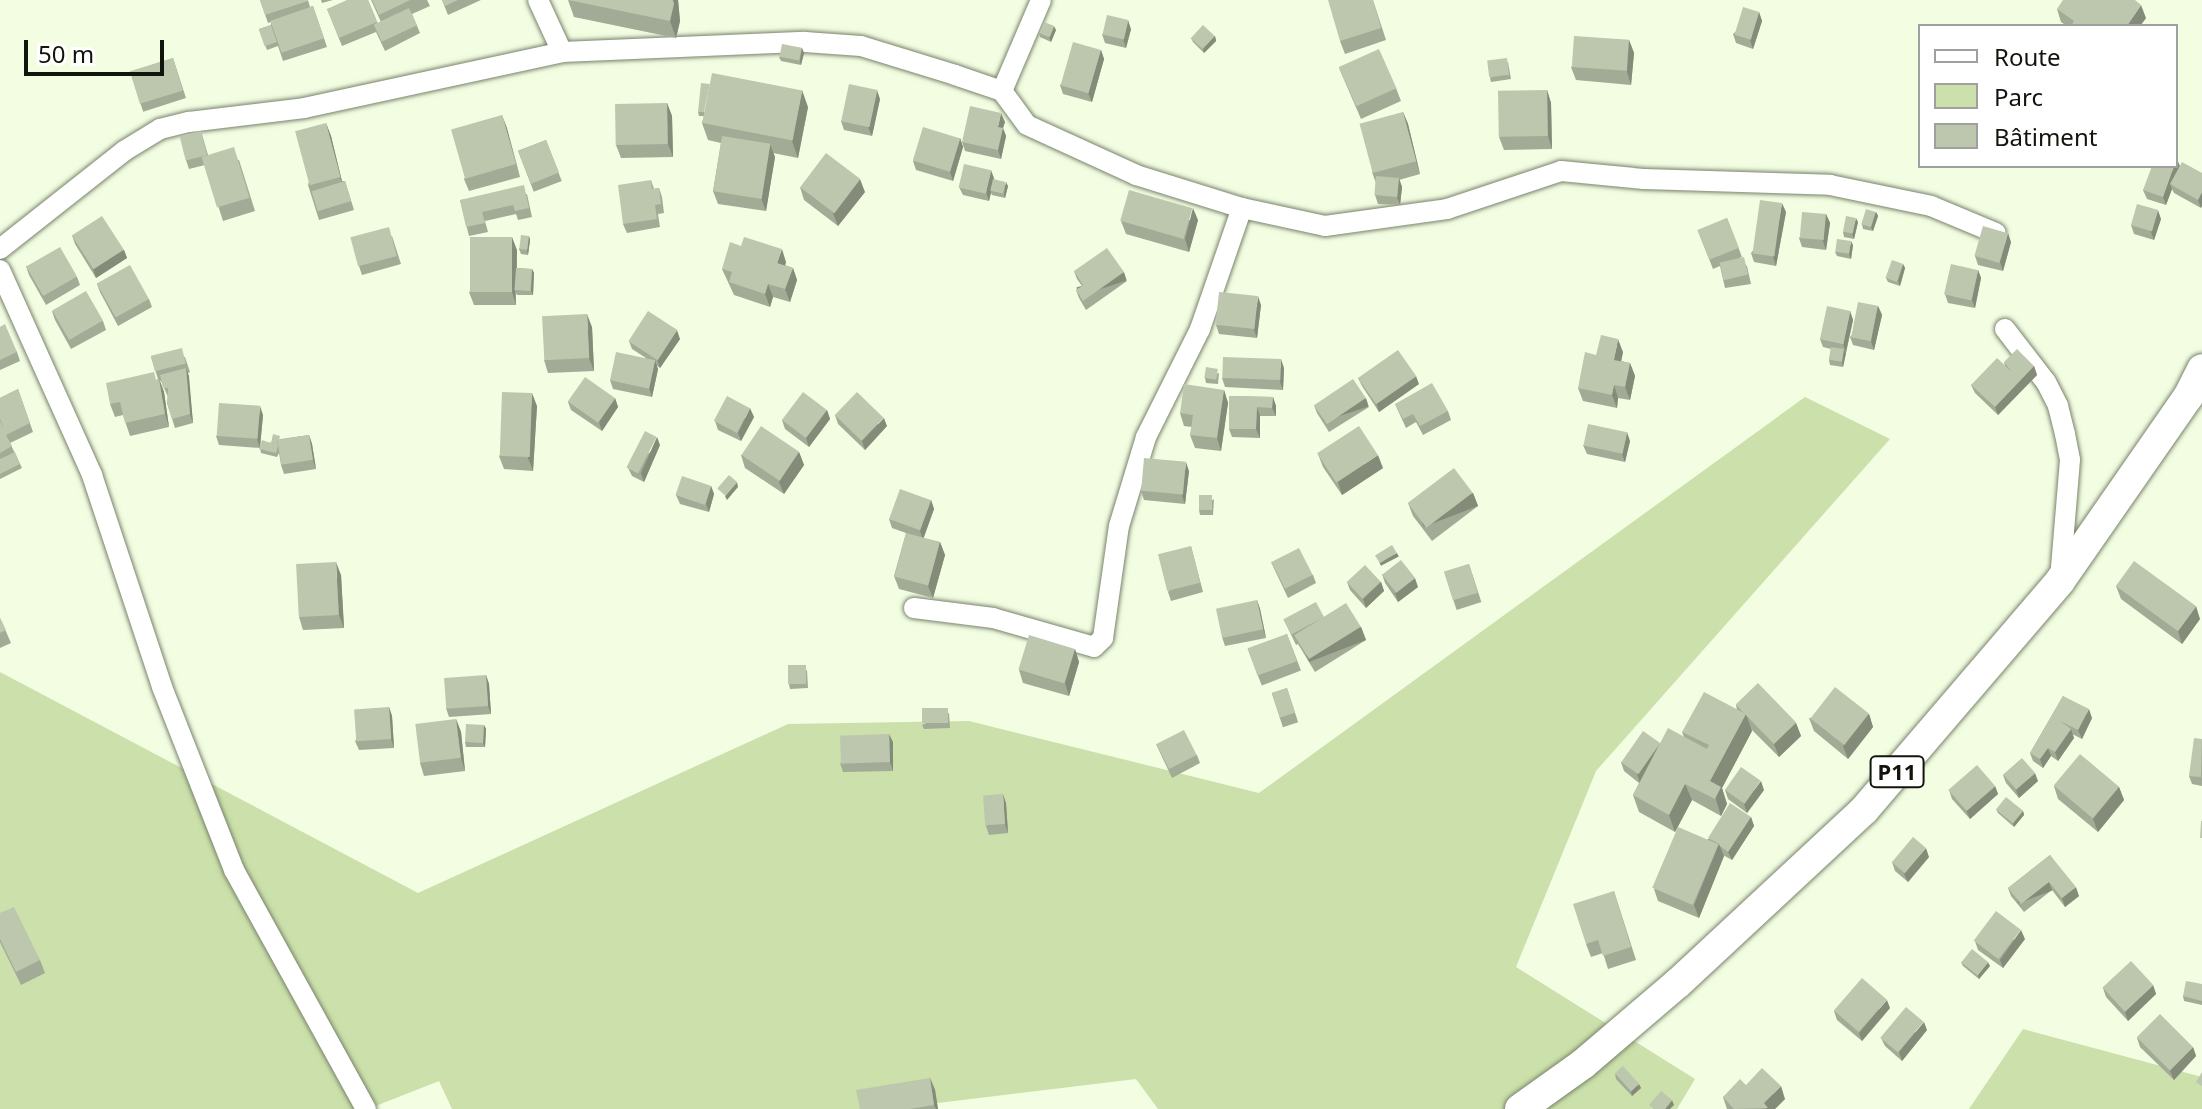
<!DOCTYPE html>
<meta charset="utf-8">
<style>
body{margin:0}
#map{position:relative;width:2202px;height:1109px;overflow:hidden;background:#f2fde2;font-family:"Noto Sans",sans-serif}
div>[style]{position:absolute}
.green>*{inset:0;background:#cbe0aa}
.roads{filter:drop-shadow(0 0 2px #79836b) drop-shadow(0 0 2px #79836b)}
.minor>*{height:20px;margin:-10px;padding:0 10px;transform-origin:10px;border-radius:10px;background:#fff}
.primary>*{height:30px;margin:-15px;padding:0 15px;transform-origin:15px;border-radius:15px;background:#fff}
.wall>*{inset:0;background:#a2ab95;transform-origin:0 0}
.shaded-wall>*{inset:0;background:#848b79;transform-origin:0 0}
.building>*{inset:0;background:#bcc7ad;transform-origin:0 0}
span{translate:-50% -50%;white-space:nowrap;text-align:center;line-height:1.15;-webkit-text-stroke:6px #fff;paint-order:stroke}
.shield-label span{padding:2px 6px;background:#fff;border:2px solid;border-radius:6px;-webkit-text-stroke-width:0}
.shield-label{font-size:22px;color:#12150c;font-weight:700}
.legend{position:absolute;left:1918px;top:24px;width:260px;height:144px;box-sizing:border-box;background:#fff;border:2px solid #a0a19e;margin:0;padding:10px 14px;list-style:none;font-size:24px;color:#12150c}
.legend li{display:flex;align-items:center;gap:16px;height:40px}
.legend b{width:40px;border:2px solid #a0a19e}
.scale{position:absolute;left:24px;top:40px;width:140px;height:36px;box-sizing:border-box;border:4px solid #12150c;border-top:0;padding-left:10px;font-size:24px;line-height:28px;white-space:nowrap;color:#12150c;-webkit-text-stroke:6px #fff;paint-order:stroke}
</style>
<div id="map">
<div class="green">
<i style="clip-path:polygon(1805px 397px,1890px 439px,1596px 771px,1516px 967px,1695px 1079px,1677px 1109px,1158px 1109px,1136px 1079px,888px 1109px,452px 1109px,439px 1081px,368px 1109px,0 1109px,0 672px,418px 893px,788px 724px,969px 721px,1259px 793px)"></i>
<i style="clip-path:polygon(2023px 1029px,2202px 1077px,2202px 1109px,1969px 1109px)"></i>
</div>
<div class="roads">
<div class="minor">
<i style="left:538px;top:0;width:57px;rotate:65.2deg"></i>
<i style="left:1002px;top:91px;width:99px;rotate:-66.8deg"></i>
<i style="left:0;top:249px;width:158px;rotate:-38.3deg"></i>
<i style="left:124px;top:151px;width:42px;rotate:-31.4deg"></i>
<i style="left:160px;top:129px;width:30px;rotate:-14deg"></i>
<i style="left:189px;top:122px;width:116px;rotate:-6.9deg"></i>
<i style="left:304px;top:108px;width:264px;rotate:-12.2deg"></i>
<i style="left:562px;top:52px;width:243px;rotate:-2.4deg"></i>
<i style="left:805px;top:42px;width:56px;rotate:4.1deg"></i>
<i style="left:861px;top:46px;width:98px;rotate:17.1deg"></i>
<i style="left:955px;top:75px;width:50px;rotate:18.8deg"></i>
<i style="left:1002px;top:91px;width:42px;rotate:53.7deg"></i>
<i style="left:1027px;top:125px;width:120px;rotate:24.6deg"></i>
<i style="left:1136px;top:175px;width:111px;rotate:17.3deg"></i>
<i style="left:1242px;top:208px;width:85px;rotate:12.2deg"></i>
<i style="left:1325px;top:226px;width:123px;rotate:-7.9deg"></i>
<i style="left:1447px;top:209px;width:120px;rotate:-18.4deg"></i>
<i style="left:1561px;top:171px;width:83px;rotate:5.5deg"></i>
<i style="left:1644px;top:179px;width:186px;rotate:1.8deg"></i>
<i style="left:1830px;top:185px;width:103px;rotate:11.7deg"></i>
<i style="left:1931px;top:206px;width:70px;rotate:22.6deg"></i>
<i style="left:0;top:270px;width:225px;rotate:65.8deg"></i>
<i style="left:92px;top:475px;width:223px;rotate:71.7deg"></i>
<i style="left:162px;top:687px;width:197px;rotate:68.5deg"></i>
<i style="left:234px;top:870px;width:273px;rotate:61.1deg"></i>
<i style="left:2005px;top:329px;width:67px;rotate:52.3deg"></i>
<i style="left:2046px;top:382px;width:27px;rotate:63deg"></i>
<i style="left:2058px;top:406px;width:29px;rotate:76deg"></i>
<i style="left:2065px;top:434px;width:26px;rotate:79deg"></i>
<i style="left:2070px;top:460px;width:118px;rotate:94.8deg"></i>
<i style="left:914px;top:608px;width:80px;rotate:7.2deg"></i>
<i style="left:993px;top:618px;width:105px;rotate:16deg"></i>
<i style="left:1094px;top:647px;width:13px;rotate:-45deg"></i>
<i style="left:1103px;top:638px;width:113px;rotate:-81.9deg"></i>
<i style="left:1119px;top:526px;width:93px;rotate:-73.1deg"></i>
<i style="left:1146px;top:437px;width:121px;rotate:-63.4deg"></i>
<i style="left:1200px;top:329px;width:128px;rotate:-70.9deg"></i>
</div>
<div class="primary">
<i style="left:1520px;top:1109px;width:77px;rotate:-35.5deg"></i>
<i style="left:1583px;top:1064px;width:125px;rotate:-40.5deg"></i>
<i style="left:1678px;top:983px;width:254px;rotate:-42.9deg"></i>
<i style="left:1864px;top:810px;width:301px;rotate:-49.4deg"></i>
<i style="left:2060px;top:581px;width:224px;rotate:-55.2deg"></i>
<i style="left:2188px;top:397px;width:31px;rotate:-63deg"></i>
</div>
</div>
<div class="wall">
<i style="clip-path:polygon(260px 0,308px 0,310px 7px,313px 6px,327px 47px,283px 61px,278px 46px,267px 50px,259px 29px,271px 25px,271px 22px,268px 23px)"></i>
<i style="clip-path:polygon(321px 0,333px 0,322px 3px)"></i>
<i style="clip-path:polygon(368px 0,378px 24px,381px 22px,371px 0,427px 0,430px 6px,412px 14px,420px 33px,385px 51px,376px 32px,342px 46px,327px 9px)"></i>
<i style="clip-path:polygon(442px 0,481px 0,448px 15px)"></i>
<i style="clip-path:polygon(568px 0,678px 0,680px 21px,676px 38px,574px 17px)"></i>
<i style="clip-path:polygon(1373px 0,1386px 40px,1345px 54px,1340px 41px)"></i>
<i style="clip-path:polygon(2057px 9px,2146px 18px,2140px 26px,2067px 26px,2061px 22px)"></i>
<i style="clip-path:polygon(1759px 12px,1762px 21px,1753px 49px,1736px 43px,1733px 34px)"></i>
<i style="clip-path:polygon(1131px 29px,1126px 48px,1105px 43px,1102px 34px)"></i>
<i style="clip-path:polygon(1056px 30px,1051px 42px,1040px 37px,1039px 33px)"></i>
<i style="clip-path:polygon(1215px 36px,1216px 41px,1204px 53px,1193px 42px,1191px 38px)"></i>
<i style="clip-path:polygon(1629px 40px,1634px 53px,1631px 85px,1576px 80px,1571px 67px)"></i>
<i style="clip-path:polygon(802px 48px,804px 53px,801px 65px,781px 61px,779px 57px)"></i>
<i style="clip-path:polygon(1101px 50px,1104px 59px,1092px 102px,1063px 94px,1060px 85px)"></i>
<i style="left:173px;top:58px;width:42px;height:45px;rotate:72deg"></i>
<i style="clip-path:polygon(1508px 62px,1511px 79px,1491px 82px,1490px 78px)"></i>
<i style="clip-path:polygon(1339px 68px,1396px 88px,1401px 101px,1361px 119px)"></i>
<i style="clip-path:polygon(1547px 90px,1551px 103px,1552px 149px,1504px 150px,1499px 137px)"></i>
<i style="clip-path:polygon(880px 99px,872px 136px,844px 130px,841px 121px)"></i>
<i style="clip-path:polygon(667px 103px,672px 116px,673px 157px,621px 158px,616px 145px)"></i>
<i style="clip-path:polygon(808px 107px,798px 158px,773px 153px,775px 157px,766px 211px,718px 204px,713px 191px,721px 143px,708px 140px,702px 123px,704px 116px,699px 116px,698px 112px)"></i>
<i style="clip-path:polygon(1403px 112px,1408px 124px,1420px 174px,1399px 180px,1402px 187px,1400px 205px,1378px 204px,1375px 195px,1376px 183px,1372px 172px)"></i>
<i style="clip-path:polygon(502px 115px,520px 177px,469px 191px,464px 179px)"></i>
<i style="clip-path:polygon(1005px 122px,1003px 128px,1006px 136px,1001px 159px,965px 151px,962px 142px)"></i>
<i style="clip-path:polygon(326px 123px,331px 136px,342px 181px,345px 181px,354px 210px,319px 220px,308px 185px)"></i>
<i style="clip-path:polygon(201px 131px,208px 155px,239px 160px,255px 211px,223px 221px,205px 165px,189px 169px,186px 160px)"></i>
<i style="clip-path:polygon(960px 138px,963px 147px,953px 181px,916px 170px,913px 161px)"></i>
<i style="left:546px;top:140px;width:44px;height:30px;rotate:69deg"></i>
<i style="clip-path:polygon(2180px 166px,2178px 169px,2202px 173px,2201px 208px,2174px 193px,2172px 189px,2166px 205px,2147px 199px,2143px 190px)"></i>
<i style="clip-path:polygon(994px 178px,994px 179px,1008px 186px,1005px 198px,992px 195px,991px 193px,989px 201px,963px 195px,959px 187px)"></i>
<i style="clip-path:polygon(651px 180px,654px 189px,659px 188px,662px 197px,664px 213px,658px 214px,660px 227px,627px 233px,623px 224px)"></i>
<i style="clip-path:polygon(800px 187px,865px 192px,838px 226px,804px 200px)"></i>
<i style="clip-path:polygon(527px 194px,532px 217px,518px 220px,516px 214px,485px 221px,488px 232px,469px 236px,460px 200px)"></i>
<i style="clip-path:polygon(1786px 212px,1776px 266px,1754px 262px,1751px 253px)"></i>
<i style="clip-path:polygon(1876px 212px,1878px 216px,1873px 231px,1863px 229px,1862px 224px)"></i>
<i style="clip-path:polygon(1826px 214px,1830px 223px,1826px 250px,1802px 247px,1799px 238px)"></i>
<i style="clip-path:polygon(1727px 218px,1742px 257px,1739px 258px,1747px 266px,1751px 284px,1725px 288px,1720px 266px,1713px 269px,1698px 231px)"></i>
<i style="clip-path:polygon(2161px 219px,2154px 240px,2134px 234px,2131px 225px)"></i>
<i style="clip-path:polygon(1198px 220px,1189px 252px,1126px 234px,1121px 221px)"></i>
<i style="clip-path:polygon(1858px 222px,1854px 239px,1844px 237px,1843px 232px)"></i>
<i style="clip-path:polygon(72px 235px,124px 250px,127px 258px,96px 278px,75px 244px)"></i>
<i style="clip-path:polygon(392px 236px,401px 264px,362px 275px,359px 266px)"></i>
<i style="clip-path:polygon(529px 236px,530px 240px,528px 255px,521px 254px,519px 249px)"></i>
<i style="clip-path:polygon(2011px 242px,2003px 271px,1978px 265px,1975px 256px)"></i>
<i style="clip-path:polygon(1853px 245px,1851px 259px,1837px 256px,1835px 252px)"></i>
<i style="clip-path:polygon(517px 250px,517px 268px,532px 269px,534px 273px,533px 295px,517px 295px,516px 293px,516px 305px,474px 305px,469px 292px)"></i>
<i style="clip-path:polygon(786px 262px,785px 265px,793px 268px,797px 280px,790px 302px,773px 297px,770px 307px,734px 295px,722px 269px)"></i>
<i style="clip-path:polygon(1903px 264px,1905px 268px,1900px 286px,1888px 282px,1886px 278px)"></i>
<i style="clip-path:polygon(26px 266px,77px 277px,80px 285px,46px 305px,29px 275px)"></i>
<i style="clip-path:polygon(1978px 270px,1981px 278px,1975px 308px,1948px 303px,1945px 294px)"></i>
<i style="clip-path:polygon(1074px 271px,1127px 281px,1086px 310px,1079px 298px,1076px 290px,1082px 286px,1077px 279px)"></i>
<i style="clip-path:polygon(97px 284px,149px 299px,152px 307px,118px 326px,100px 292px)"></i>
<i style="clip-path:polygon(1261px 305px,1257px 338px,1219px 334px,1216px 325px)"></i>
<i style="clip-path:polygon(1878px 306px,1882px 315px,1874px 350px,1853px 345px,1850px 337px)"></i>
<i style="clip-path:polygon(52px 311px,103px 321px,106px 330px,71px 349px,55px 320px)"></i>
<i style="clip-path:polygon(1850px 311px,1853px 320px,1843px 367px,1830px 365px,1829px 360px,1831px 349px,1823px 347px,1820px 339px)"></i>
<i style="clip-path:polygon(0 327px,17px 352px,20px 361px,0 370px)"></i>
<i style="clip-path:polygon(592px 327px,594px 371px,548px 373px,544px 360px)"></i>
<i style="clip-path:polygon(680px 339px,660px 368px,656px 365px,658px 369px,652px 397px,613px 389px,610px 380px,646px 358px,632px 349px,629px 341px)"></i>
<i style="clip-path:polygon(1623px 352px,1621px 361px,1630px 363px,1635px 376px,1630px 400px,1618px 398px,1617px 408px,1583px 401px,1578px 388px,1596px 355px)"></i>
<i style="clip-path:polygon(151px 357px,185px 357px,190px 372px,188px 373px,193px 423px,175px 428px,167px 403px,168px 397px,161px 381px,160px 381px,164px 392px,169px 427px,130px 436px,123px 415px,115px 417px,110px 404px,158px 379px)"></i>
<i style="clip-path:polygon(2004px 362px,2034px 366px,2037px 375px,1998px 415px,1975px 393px,1971px 385px,2005px 366px)"></i>
<i style="clip-path:polygon(1284px 368px,1283px 390px,1225px 387px,1222px 378px)"></i>
<i style="clip-path:polygon(1219px 373px,1218px 384px,1206px 383px,1205px 378px)"></i>
<i style="clip-path:polygon(1358px 378px,1419px 384px,1379px 412px,1362px 386px)"></i>
<i style="clip-path:polygon(18px 389px,33px 432px,10px 443px,22px 468px,0 479px,0 398px)"></i>
<i style="clip-path:polygon(1224px 390px,1228px 403px,1221px 451px,1195px 448px,1190px 435px,1192px 427px,1184px 426px,1180px 413px)"></i>
<i style="clip-path:polygon(1229px 396px,1273px 397px,1276px 406px,1276px 416px,1260px 416px,1260px 438px,1232px 437px,1229px 429px)"></i>
<i style="clip-path:polygon(615px 398px,618px 407px,602px 431px,571px 410px,568px 402px)"></i>
<i style="clip-path:polygon(1395px 404px,1448px 411px,1451px 420px,1423px 435px,1416px 422px,1406px 428px)"></i>
<i style="clip-path:polygon(1314px 405px,1369px 407px,1329px 432px,1317px 413px)"></i>
<i style="clip-path:polygon(537px 406px,533px 471px,504px 469px,499px 456px)"></i>
<i style="clip-path:polygon(827px 410px,830px 419px,809px 447px,785px 429px,782px 420px)"></i>
<i style="clip-path:polygon(263px 415px,260px 446px,281px 439px,309px 435px,312px 444px,316px 469px,284px 474px,281px 465px,279px 453px,277px 457px,261px 453px,260px 448px,219px 445px,216px 436px)"></i>
<i style="clip-path:polygon(835px 415px,887px 426px,865px 450px,838px 424px)"></i>
<i style="clip-path:polygon(754px 417px,741px 441px,718px 430px,715px 421px)"></i>
<i style="clip-path:polygon(1630px 441px,1625px 462px,1587px 454px,1583px 445px)"></i>
<i style="clip-path:polygon(660px 445px,644px 482px,632px 476px,628px 468px)"></i>
<i style="clip-path:polygon(799px 452px,804px 465px,784px 494px,745px 468px,741px 455px)"></i>
<i style="clip-path:polygon(1318px 454px,1383px 468px,1342px 495px,1323px 467px)"></i>
<i style="clip-path:polygon(1189px 471px,1185px 504px,1144px 500px,1141px 491px)"></i>
<i style="clip-path:polygon(711px 486px,714px 494px,709px 512px,680px 504px,676px 495px)"></i>
<i style="clip-path:polygon(1473px 493px,1478px 506px,1432px 541px,1413px 516px,1408px 503px)"></i>
<i style="clip-path:polygon(1214px 499px,1213px 515px,1200px 515px,1199px 510px)"></i>
<i style="clip-path:polygon(931px 500px,934px 509px,923px 538px,940px 542px,945px 555px,933px 598px,899px 589px,894px 576px,906px 533px,892px 528px,889px 519px)"></i>
<i style="clip-path:polygon(1191px 546px,1203px 592px,1171px 601px,1168px 592px)"></i>
<i style="clip-path:polygon(1271px 562px,1313px 575px,1316px 583px,1288px 598px)"></i>
<i style="left:1469px;top:564px;width:40px;height:26px;rotate:72deg"></i>
<i style="clip-path:polygon(1382px 574px,1418px 587px,1398px 602px,1385px 583px)"></i>
<i style="clip-path:polygon(341px 575px,344px 628px,303px 630px,299px 617px)"></i>
<i style="clip-path:polygon(1347px 582px,1381px 582px,1384px 591px,1366px 608px,1350px 590px)"></i>
<i style="clip-path:polygon(2116px 586px,2200px 619px,2182px 644px,2121px 599px)"></i>
<i style="clip-path:polygon(1257px 600px,1260px 609px,1266px 638px,1225px 646px,1222px 637px)"></i>
<i style="clip-path:polygon(1324px 617px,1361px 627px,1366px 640px,1315px 672px,1298px 644px,1296px 645px,1284px 620px)"></i>
<i style="clip-path:polygon(0 618px,11px 643px,0 648px)"></i>
<i style="left:1287px;top:634px;width:39px;height:42px;rotate:69deg"></i>
<i style="clip-path:polygon(1075px 649px,1079px 662px,1069px 696px,1023px 683px,1019px 670px)"></i>
<i style="clip-path:polygon(807px 670px,808px 688px,790px 689px,789px 684px)"></i>
<i style="clip-path:polygon(486px 675px,489px 684px,491px 714px,449px 717px,446px 708px)"></i>
<i style="left:1287px;top:688px;width:36px;height:16px;rotate:72deg"></i>
<i style="clip-path:polygon(2063px 696px,2092px 718px,2082px 739px,2072px 734px,2074px 738px,2058px 761px,2051px 756px,2043px 768px,2033px 761px,2030px 753px)"></i>
<i style="clip-path:polygon(1736px 705px,1796px 723px,1801px 736px,1779px 757px,1751px 729px,1752px 731px,1722px 788px,1727px 804px,1721px 816px,1692px 800px,1675px 832px,1639px 812px,1633px 795px,1639px 783px,1624px 771px,1621px 762px,1660px 744px,1684px 737px,1682px 732px,1737px 710px)"></i>
<i style="clip-path:polygon(389px 707px,392px 716px,394px 748px,359px 750px,355px 741px)"></i>
<i style="clip-path:polygon(949px 713px,950px 728px,924px 729px,922px 725px)"></i>
<i style="clip-path:polygon(1869px 714px,1873px 727px,1848px 759px,1814px 731px,1809px 718px)"></i>
<i style="clip-path:polygon(456px 719px,461px 732px,465px 771px,424px 776px,420px 763px)"></i>
<i style="clip-path:polygon(484px 725px,486px 729px,485px 747px,466px 747px,465px 742px)"></i>
<i style="clip-path:polygon(2202px 739px,2202px 786px,2192px 784px,2189px 776px)"></i>
<i style="clip-path:polygon(893px 742px,893px 771px,843px 772px,840px 763px)"></i>
<i style="clip-path:polygon(1156px 744px,1197px 755px,1200px 763px,1172px 778px)"></i>
<i style="clip-path:polygon(2003px 775px,2038px 781px,2019px 798px,2006px 783px)"></i>
<i style="clip-path:polygon(1995px 786px,1998px 794px,1970px 819px,1952px 799px,1949px 790px)"></i>
<i style="clip-path:polygon(2054px 786px,2119px 787px,2124px 800px,2098px 832px,2058px 799px)"></i>
<i style="clip-path:polygon(1725px 790px,1764px 790px,1747px 813px,1728px 799px)"></i>
<i style="clip-path:polygon(1006px 803px,1008px 833px,989px 835px,986px 826px)"></i>
<i style="clip-path:polygon(1996px 809px,2023px 811px,2024px 815px,2014px 827px,1998px 813px)"></i>
<i style="clip-path:polygon(1751px 817px,1754px 826px,1732px 860px,1723px 855px,1724px 856px,1699px 918px,1658px 901px,1654px 889px,1708px 839px)"></i>
<i style="clip-path:polygon(2050px 855px,2079px 896px,2065px 907px,2052px 890px,2024px 912px,2011px 896px,2008px 888px)"></i>
<i style="clip-path:polygon(1929px 857px,1908px 882px,1895px 871px,1892px 862px)"></i>
<i style="clip-path:polygon(1614px 891px,1636px 960px,1608px 969px,1603px 953px,1591px 957px,1586px 944px)"></i>
<i style="clip-path:polygon(0 913px,40px 960px,45px 973px,21px 985px,0 942px)"></i>
<i style="clip-path:polygon(2025px 939px,2003px 968px,1978px 950px,1975px 941px)"></i>
<i style="clip-path:polygon(1961px 962px,1990px 966px,1979px 979px,1963px 966px)"></i>
<i style="clip-path:polygon(2202px 984px,2202px 1005px,2184px 1001px,2183px 996px)"></i>
<i style="clip-path:polygon(2153px 985px,2156px 994px,2128px 1021px,2106px 997px,2103px 988px)"></i>
<i style="clip-path:polygon(1890px 1008px,1862px 1041px,1837px 1020px,1834px 1011px)"></i>
<i style="clip-path:polygon(1927px 1030px,1902px 1061px,1885px 1046px,1881px 1038px)"></i>
<i style="clip-path:polygon(2137px 1038px,2193px 1047px,2196px 1056px,2174px 1080px,2140px 1047px)"></i>
<i style="clip-path:polygon(1615px 1074px,1641px 1088px,1632px 1096px,1616px 1079px)"></i>
<i style="clip-path:polygon(930px 1078px,935px 1090px,938px 1109px,860px 1109px)"></i>
<i style="clip-path:polygon(1746px 1085px,1785px 1099px,1775px 1109px,1727px 1109px,1723px 1097px)"></i>
</div>
<div class="shaded-wall">
<i style="clip-path:polygon(673px 0,678px 0,680px 21px,676px 38px,670px 21px)"></i>
<i style="clip-path:polygon(2141px 5px,2146px 18px,2140px 26px,2127px 26px)"></i>
<i style="clip-path:polygon(1759px 12px,1762px 21px,1753px 49px,1750px 40px)"></i>
<i style="clip-path:polygon(1128px 20px,1131px 29px,1126px 48px,1123px 39px)"></i>
<i style="clip-path:polygon(1054px 26px,1056px 30px,1051px 42px,1049px 37px)"></i>
<i style="clip-path:polygon(1215px 36px,1216px 41px,1204px 53px,1203px 49px)"></i>
<i style="clip-path:polygon(1629px 40px,1634px 53px,1631px 85px,1627px 72px)"></i>
<i style="clip-path:polygon(802px 48px,804px 53px,801px 65px,800px 61px)"></i>
<i style="clip-path:polygon(1101px 50px,1104px 59px,1092px 102px,1088px 93px)"></i>
<i style="clip-path:polygon(802px 90px,808px 107px,798px 158px,792px 141px)"></i>
<i style="clip-path:polygon(877px 90px,880px 99px,872px 136px,868px 127px)"></i>
<i style="clip-path:polygon(1547px 90px,1551px 103px,1552px 149px,1548px 136px)"></i>
<i style="clip-path:polygon(667px 103px,672px 116px,673px 157px,668px 144px)"></i>
<i style="clip-path:polygon(1403px 112px,1408px 124px,1420px 174px,1416px 161px)"></i>
<i style="clip-path:polygon(1001px 113px,1005px 122px,1003px 128px,1006px 136px,1001px 159px,998px 150px,998px 127px)"></i>
<i style="clip-path:polygon(502px 115px,507px 128px,520px 177px,516px 164px)"></i>
<i style="clip-path:polygon(326px 123px,331px 136px,344px 190px,340px 177px)"></i>
<i style="clip-path:polygon(960px 138px,963px 147px,953px 181px,950px 172px)"></i>
<i style="clip-path:polygon(770px 144px,775px 157px,766px 211px,761px 198px)"></i>
<i style="clip-path:polygon(2176px 157px,2180px 166px,2173px 186px,2170px 184px,2172px 189px,2166px 205px,2163px 197px,2174px 166px,2176px 166px)"></i>
<i style="clip-path:polygon(991px 170px,994px 178px,989px 201px,986px 192px)"></i>
<i style="clip-path:polygon(1399px 178px,1402px 187px,1400px 205px,1397px 197px)"></i>
<i style="clip-path:polygon(860px 179px,865px 192px,838px 226px,833px 213px)"></i>
<i style="clip-path:polygon(1006px 182px,1008px 186px,1005px 198px,1004px 194px)"></i>
<i style="clip-path:polygon(2202px 192px,2202px 206px,2201px 208px,2198px 200px)"></i>
<i style="clip-path:polygon(1782px 203px,1786px 212px,1776px 266px,1773px 257px)"></i>
<i style="clip-path:polygon(1193px 208px,1198px 220px,1189px 252px,1185px 239px)"></i>
<i style="clip-path:polygon(2158px 210px,2161px 219px,2154px 240px,2151px 232px)"></i>
<i style="clip-path:polygon(1876px 212px,1878px 216px,1873px 231px,1871px 227px)"></i>
<i style="clip-path:polygon(1826px 214px,1830px 223px,1826px 250px,1823px 241px)"></i>
<i style="clip-path:polygon(1856px 218px,1858px 222px,1854px 239px,1852px 234px)"></i>
<i style="clip-path:polygon(2008px 233px,2011px 242px,2003px 271px,2000px 262px)"></i>
<i style="clip-path:polygon(529px 236px,530px 240px,528px 255px,527px 250px)"></i>
<i style="clip-path:polygon(512px 237px,517px 250px,516px 290px,515px 290px,516px 305px,512px 292px)"></i>
<i style="clip-path:polygon(1851px 241px,1853px 245px,1851px 259px,1849px 254px)"></i>
<i style="clip-path:polygon(782px 249px,786px 262px,782px 276px,777px 263px)"></i>
<i style="clip-path:polygon(124px 250px,127px 258px,96px 278px,93px 269px)"></i>
<i style="clip-path:polygon(1903px 264px,1905px 268px,1900px 286px,1898px 281px)"></i>
<i style="clip-path:polygon(793px 268px,797px 280px,790px 302px,785px 289px)"></i>
<i style="clip-path:polygon(532px 269px,534px 273px,533px 295px,531px 291px)"></i>
<i style="clip-path:polygon(1978px 270px,1981px 278px,1975px 308px,1972px 300px)"></i>
<i style="left:1124px;top:272px;width:9px;height:50px;rotate:72deg"></i>
<i style="clip-path:polygon(768px 284px,773px 297px,770px 307px,765px 294px)"></i>
<i style="clip-path:polygon(1258px 296px,1261px 305px,1257px 338px,1254px 330px)"></i>
<i style="clip-path:polygon(1878px 306px,1882px 315px,1874px 350px,1871px 341px)"></i>
<i style="clip-path:polygon(1850px 311px,1853px 320px,1846px 352px,1843px 344px)"></i>
<i style="clip-path:polygon(587px 314px,592px 327px,594px 371px,589px 358px)"></i>
<i style="clip-path:polygon(677px 330px,680px 339px,660px 368px,657px 359px)"></i>
<i style="clip-path:polygon(1618px 339px,1623px 352px,1619px 372px,1614px 360px)"></i>
<i style="clip-path:polygon(1844px 349px,1846px 353px,1843px 367px,1842px 363px)"></i>
<i style="clip-path:polygon(1281px 359px,1284px 368px,1283px 390px,1280px 382px)"></i>
<i style="clip-path:polygon(655px 360px,658px 369px,652px 397px,649px 388px)"></i>
<i style="clip-path:polygon(1630px 363px,1635px 376px,1630px 400px,1625px 387px)"></i>
<i style="clip-path:polygon(2034px 366px,2037px 375px,1998px 415px,1995px 407px)"></i>
<i style="clip-path:polygon(186px 368px,189px 376px,193px 423px,190px 414px)"></i>
<i style="clip-path:polygon(1416px 376px,1419px 384px,1379px 412px,1376px 403px)"></i>
<i style="clip-path:polygon(159px 379px,164px 392px,169px 427px,165px 414px)"></i>
<i style="clip-path:polygon(1614px 385px,1618px 398px,1617px 408px,1612px 395px)"></i>
<i style="clip-path:polygon(1224px 390px,1228px 403px,1221px 451px,1217px 438px)"></i>
<i style="clip-path:polygon(532px 393px,537px 406px,533px 471px,528px 458px)"></i>
<i style="clip-path:polygon(1273px 397px,1276px 406px,1276px 416px,1272px 408px)"></i>
<i style="clip-path:polygon(615px 398px,618px 407px,602px 431px,599px 422px)"></i>
<i style="left:1366px;top:398px;width:9px;height:47px;rotate:72deg"></i>
<i style="clip-path:polygon(260px 406px,263px 415px,260px 448px,257px 439px)"></i>
<i style="clip-path:polygon(1257px 407px,1260px 416px,1260px 438px,1256px 429px)"></i>
<i style="clip-path:polygon(750px 408px,754px 417px,741px 441px,738px 433px)"></i>
<i style="clip-path:polygon(827px 410px,830px 419px,809px 447px,806px 438px)"></i>
<i style="clip-path:polygon(884px 418px,887px 426px,865px 450px,862px 441px)"></i>
<i style="clip-path:polygon(1627px 432px,1630px 441px,1625px 462px,1622px 454px)"></i>
<i style="clip-path:polygon(309px 435px,312px 444px,316px 469px,313px 460px)"></i>
<i style="clip-path:polygon(657px 437px,660px 445px,644px 482px,641px 473px)"></i>
<i style="clip-path:polygon(799px 452px,804px 465px,784px 494px,779px 482px)"></i>
<i style="clip-path:polygon(1378px 455px,1383px 468px,1342px 495px,1338px 482px)"></i>
<i style="clip-path:polygon(1186px 462px,1189px 471px,1185px 504px,1182px 496px)"></i>
<i style="clip-path:polygon(737px 482px,738px 487px,727px 500px,725px 496px)"></i>
<i style="clip-path:polygon(711px 486px,714px 494px,709px 512px,706px 504px)"></i>
<i style="left:1473px;top:493px;width:14px;height:58px;rotate:69deg"></i>
<i style="clip-path:polygon(931px 500px,934px 509px,923px 540px,920px 531px)"></i>
<i style="clip-path:polygon(940px 542px,945px 555px,933px 598px,928px 586px)"></i>
<i style="left:1397px;top:553px;width:4px;height:20px;rotate:63deg"></i>
<i style="clip-path:polygon(336px 562px,341px 575px,344px 628px,339px 615px)"></i>
<i style="clip-path:polygon(1415px 578px,1418px 587px,1398px 602px,1395px 593px)"></i>
<i style="clip-path:polygon(1381px 582px,1384px 591px,1366px 608px,1363px 599px)"></i>
<i style="clip-path:polygon(1257px 600px,1260px 609px,1266px 638px,1263px 629px)"></i>
<i style="clip-path:polygon(2196px 606px,2200px 619px,2182px 644px,2178px 631px)"></i>
<i style="left:1361px;top:627px;width:14px;height:61px;rotate:69deg"></i>
<i style="clip-path:polygon(1075px 649px,1079px 662px,1069px 696px,1065px 683px)"></i>
<i style="clip-path:polygon(486px 675px,489px 684px,491px 714px,488px 706px)"></i>
<i style="clip-path:polygon(389px 707px,392px 716px,394px 748px,391px 739px)"></i>
<i style="clip-path:polygon(2089px 709px,2092px 718px,2082px 739px,2078px 730px)"></i>
<i style="clip-path:polygon(1746px 714px,1752px 731px,1722px 788px,1727px 804px,1721px 816px,1710px 781px)"></i>
<i style="clip-path:polygon(1869px 714px,1873px 727px,1848px 759px,1843px 746px)"></i>
<i style="clip-path:polygon(456px 719px,461px 732px,465px 771px,461px 758px)"></i>
<i style="clip-path:polygon(1796px 723px,1801px 736px,1779px 757px,1774px 744px)"></i>
<i style="clip-path:polygon(484px 725px,486px 729px,485px 747px,483px 743px)"></i>
<i style="clip-path:polygon(2071px 729px,2074px 738px,2058px 761px,2055px 752px)"></i>
<i style="clip-path:polygon(889px 734px,893px 742px,893px 771px,890px 762px)"></i>
<i style="clip-path:polygon(1660px 743px,1640px 783px,1637px 774px)"></i>
<i style="clip-path:polygon(2048px 748px,2051px 756px,2043px 768px,2040px 759px)"></i>
<i style="clip-path:polygon(2035px 773px,2038px 781px,2019px 798px,2016px 790px)"></i>
<i style="clip-path:polygon(1761px 781px,1764px 790px,1747px 813px,1744px 804px)"></i>
<i style="clip-path:polygon(1685px 784px,1692px 800px,1675px 832px,1669px 815px)"></i>
<i style="clip-path:polygon(1995px 786px,1998px 794px,1970px 819px,1966px 810px)"></i>
<i style="clip-path:polygon(2119px 787px,2124px 800px,2098px 832px,2093px 819px)"></i>
<i style="clip-path:polygon(1003px 794px,1006px 803px,1008px 833px,1005px 824px)"></i>
<i style="clip-path:polygon(2023px 811px,2024px 815px,2014px 827px,2013px 823px)"></i>
<i style="clip-path:polygon(1751px 817px,1754px 826px,1732px 860px,1728px 852px)"></i>
<i style="clip-path:polygon(1719px 844px,1724px 856px,1699px 918px,1694px 905px)"></i>
<i style="clip-path:polygon(1926px 848px,1929px 857px,1908px 882px,1904px 874px)"></i>
<i style="left:2049px;top:882px;width:9px;height:36px;rotate:69deg"></i>
<i style="clip-path:polygon(2076px 887px,2079px 896px,2065px 907px,2062px 898px)"></i>
<i style="clip-path:polygon(2021px 930px,2025px 939px,2003px 968px,2000px 960px)"></i>
<i style="clip-path:polygon(1988px 962px,1990px 966px,1979px 979px,1978px 975px)"></i>
<i style="clip-path:polygon(2153px 985px,2156px 994px,2128px 1021px,2125px 1012px)"></i>
<i style="clip-path:polygon(1887px 1000px,1890px 1008px,1862px 1041px,1859px 1033px)"></i>
<i style="clip-path:polygon(1924px 1022px,1927px 1030px,1902px 1061px,1899px 1052px)"></i>
<i style="clip-path:polygon(2193px 1047px,2196px 1056px,2174px 1080px,2170px 1071px)"></i>
<i style="clip-path:polygon(930px 1078px,935px 1090px,938px 1109px,936px 1109px,934px 1105px)"></i>
<i style="clip-path:polygon(1639px 1084px,1641px 1088px,1632px 1096px,1631px 1092px)"></i>
<i style="clip-path:polygon(1781px 1086px,1785px 1099px,1775px 1109px,1766px 1109px,1764px 1103px)"></i>
<i style="clip-path:polygon(1672px 1100px,1674px 1105px,1670px 1109px,1665px 1109px)"></i>
</div>
<div class="building">
<i style="clip-path:polygon(260px 0,308px 0,308px 1px,265px 15px)"></i>
<i style="clip-path:polygon(347px 0,368px 0,377px 22px,339px 38px,327px 9px)"></i>
<i style="clip-path:polygon(372px 0,410px 0,379px 15px)"></i>
<i style="clip-path:polygon(442px 0,458px 0,445px 6px)"></i>
<i style="clip-path:polygon(568px 0,673px 0,674px 4px,670px 21px)"></i>
<i style="clip-path:polygon(1328px 0,1373px 0,1381px 28px,1340px 41px)"></i>
<i style="clip-path:polygon(2063px 0,2135px 0,2141px 5px,2127px 26px,2071px 26px,2074px 21px,2057px 9px)"></i>
<i style="left:313px;top:6px;width:34px;height:45px;rotate:71deg"></i>
<i style="left:1743px;top:7px;width:17px;height:29px;rotate:17deg"></i>
<i style="left:409px;top:8px;width:19px;height:39px;rotate:65deg"></i>
<i style="left:1107px;top:15px;width:22px;height:20px;rotate:13deg"></i>
<i style="left:1044px;top:22px;width:11px;height:12px;rotate:22deg"></i>
<i style="left:271px;top:25px;width:18px;height:13px;rotate:71deg"></i>
<i style="left:1203px;top:25px;width:16px;height:18px;rotate:43deg"></i>
<i style="left:1574px;top:36px;width:55px;height:31px;rotate:4deg"></i>
<i style="left:1073px;top:42px;width:29px;height:45px;rotate:16deg"></i>
<i style="left:782px;top:44px;width:20px;height:13px;rotate:11deg"></i>
<i style="left:1379px;top:49px;width:43px;height:44px;rotate:66deg"></i>
<i style="left:173px;top:58px;width:34px;height:45px;rotate:73deg"></i>
<i style="left:1507px;top:58px;width:17px;height:20px;rotate:83deg"></i>
<i style="left:712px;top:73px;width:92px;height:51px;rotate:11deg"></i>
<i style="clip-path:polygon(701px 83px,710px 84px,704px 112px,698px 112px)"></i>
<i style="left:849px;top:84px;width:29px;height:38px;rotate:12deg"></i>
<i style="left:1547px;top:90px;width:46px;height:49px;rotate:89deg"></i>
<i style="left:667px;top:103px;width:41px;height:52px;rotate:89deg"></i>
<i style="clip-path:polygon(970px 106px,1001px 113px,998px 127px,1003px 128px,998px 150px,962px 142px)"></i>
<i style="left:1403px;top:112px;width:51px;height:45px;rotate:75deg"></i>
<i style="left:502px;top:115px;width:51px;height:53px;rotate:74deg"></i>
<i style="left:326px;top:123px;width:56px;height:32px;rotate:75deg"></i>
<i style="left:923px;top:127px;width:39px;height:35px;rotate:17deg"></i>
<i style="left:201px;top:131px;width:25px;height:22px;rotate:76deg"></i>
<i style="left:722px;top:136px;width:49px;height:56px;rotate:9deg"></i>
<i style="left:546px;top:140px;width:35px;height:30px;rotate:68deg"></i>
<i style="left:234px;top:147px;width:53px;height:34px;rotate:73deg"></i>
<i style="left:826px;top:153px;width:43px;height:43px;rotate:37deg"></i>
<i style="clip-path:polygon(2182px 162px,2202px 173px,2202px 192px,2198px 200px,2170px 184px)"></i>
<i style="left:964px;top:164px;width:28px;height:24px;rotate:13deg"></i>
<i style="clip-path:polygon(2152px 166px,2174px 166px,2163px 197px,2143px 190px)"></i>
<i style="left:1376px;top:176px;width:23px;height:19px;rotate:5deg"></i>
<i style="left:993px;top:179px;width:13px;height:12px;rotate:13deg"></i>
<i style="clip-path:polygon(651px 180px,652px 189px,659px 188px,661px 204px,655px 205px,657px 219px,623px 224px,618px 185px)"></i>
<i style="left:345px;top:181px;width:21px;height:35px;rotate:73deg"></i>
<i style="clip-path:polygon(524px 185px,529px 208px,515px 211px,513px 205px,482px 212px,485px 223px,466px 227px,460px 200px)"></i>
<i style="left:1129px;top:190px;width:66px;height:32px;rotate:16deg"></i>
<i style="left:1760px;top:200px;width:22px;height:54px;rotate:8deg"></i>
<i style="left:2137px;top:204px;width:22px;height:22px;rotate:16deg"></i>
<i style="left:1866px;top:209px;width:10px;height:16px;rotate:17deg"></i>
<i style="left:1802px;top:212px;width:24px;height:26px;rotate:5deg"></i>
<i style="left:102px;top:216px;width:40px;height:36px;rotate:57deg"></i>
<i style="left:1846px;top:216px;width:10px;height:16px;rotate:11deg"></i>
<i style="left:1727px;top:218px;width:32px;height:32px;rotate:68deg"></i>
<i style="left:1983px;top:226px;width:26px;height:31px;rotate:16deg"></i>
<i style="left:389px;top:227px;width:30px;height:40px;rotate:75deg"></i>
<i style="left:521px;top:235px;width:8px;height:14px;rotate:7deg"></i>
<i style="left:470px;top:237px;width:42px;height:55px"></i>
<i style="clip-path:polygon(744px 237px,782px 249px,777px 263px,793px 268px,785px 289px,768px 284px,765px 294px,729px 282px,732px 272px,722px 269px,730px 242px,741px 246px)"></i>
<i style="left:1837px;top:239px;width:14px;height:13px;rotate:8deg"></i>
<i style="left:60px;top:247px;width:34px;height:39px;rotate:60deg"></i>
<i style="clip-path:polygon(1107px 248px,1124px 272px,1083px 301px,1076px 290px,1083px 285px,1074px 271px)"></i>
<i style="left:1744px;top:257px;width:18px;height:25px;rotate:77deg"></i>
<i style="left:1892px;top:260px;width:12px;height:19px;rotate:20deg"></i>
<i style="left:1951px;top:264px;width:28px;height:31px;rotate:13deg"></i>
<i style="left:130px;top:265px;width:39px;height:38px;rotate:61deg"></i>
<i style="left:516px;top:268px;width:16px;height:22px;rotate:4deg"></i>
<i style="left:86px;top:291px;width:34px;height:39px;rotate:60deg"></i>
<i style="left:1219px;top:292px;width:39px;height:33px;rotate:6deg"></i>
<i style="left:1858px;top:302px;width:20px;height:36px;rotate:11deg"></i>
<i style="left:1827px;top:306px;width:24px;height:34px;rotate:12deg"></i>
<i style="left:648px;top:311px;width:35px;height:36px;rotate:33deg"></i>
<i style="left:587px;top:314px;width:44px;height:45px;rotate:87deg"></i>
<i style="clip-path:polygon(5px 324px,17px 352px,0 360px,0 327px)"></i>
<i style="clip-path:polygon(1601px 335px,1618px 339px,1614px 360px,1630px 363px,1625px 387px,1614px 385px,1612px 395px,1578px 388px,1585px 352px,1596px 355px)"></i>
<i style="left:1831px;top:347px;width:13px;height:13px;rotate:9deg"></i>
<i style="left:182px;top:348px;width:16px;height:32px;rotate:76deg"></i>
<i style="clip-path:polygon(2017px 349px,2034px 366px,1995px 407px,1971px 385px,1997px 358px,2012px 372px,2004px 362px)"></i>
<i style="left:1398px;top:350px;width:32px;height:49px;rotate:55deg"></i>
<i style="left:616px;top:352px;width:40px;height:29px;rotate:12deg"></i>
<i style="left:1223px;top:357px;width:58px;height:21px;rotate:2deg"></i>
<i style="left:1206px;top:367px;width:12px;height:11px;rotate:9deg"></i>
<i style="clip-path:polygon(186px 368px,190px 414px,172px 419px,167px 403px,168px 388px,163px 388px,160px 375px)"></i>
<i style="clip-path:polygon(154px 372px,156px 380px,159px 379px,165px 414px,125px 423px,120px 402px,110px 404px,106px 383px)"></i>
<i style="left:585px;top:377px;width:37px;height:30px;rotate:35deg"></i>
<i style="left:1353px;top:379px;width:23px;height:47px;rotate:56deg"></i>
<i style="clip-path:polygon(1432px 383px,1448px 411px,1420px 426px,1413px 414px,1403px 419px,1395px 404px)"></i>
<i style="clip-path:polygon(1184px 384px,1224px 390px,1217px 438px,1190px 435px,1193px 415px,1180px 413px)"></i>
<i style="clip-path:polygon(18px 389px,30px 423px,6px 435px,12px 446px,0 453px,0 421px,4px 429px,0 419px,0 398px)"></i>
<i style="left:502px;top:392px;width:30px;height:64px;rotate:2deg"></i>
<i style="left:803px;top:392px;width:30px;height:35px;rotate:37deg"></i>
<i style="left:857px;top:392px;width:37px;height:32px;rotate:44deg"></i>
<i style="left:727px;top:396px;width:26px;height:28px;rotate:28deg"></i>
<i style="clip-path:polygon(1229px 396px,1273px 397px,1272px 408px,1257px 407px,1256px 429px,1229px 429px)"></i>
<i style="left:219px;top:403px;width:41px;height:33px;rotate:4deg"></i>
<i style="left:1588px;top:424px;width:40px;height:22px;rotate:12deg"></i>
<i style="left:761px;top:426px;width:46px;height:35px;rotate:34deg"></i>
<i style="left:1359px;top:426px;width:35px;height:50px;rotate:57deg"></i>
<i style="left:645px;top:431px;width:13px;height:41px;rotate:27deg"></i>
<i style="clip-path:polygon(273px 434px,280px 436px,279px 440px,277px 440px,278px 446px,276px 453px,259px 449px,262px 440px,271px 443px)"></i>
<i style="left:309px;top:435px;width:25px;height:32px;rotate:81deg"></i>
<i style="clip-path:polygon(15px 452px,20px 464px,0 474px,0 459px)"></i>
<i style="left:1144px;top:458px;width:42px;height:33px;rotate:5deg"></i>
<i style="left:1454px;top:468px;width:31px;height:58px;rotate:53deg"></i>
<i style="left:729px;top:475px;width:11px;height:18px;rotate:41deg"></i>
<i style="left:682px;top:476px;width:31px;height:20px;rotate:19deg"></i>
<i style="left:900px;top:489px;width:33px;height:32px;rotate:20deg"></i>
<i style="left:1199px;top:495px;width:13px;height:15px"></i>
<i style="left:906px;top:533px;width:35px;height:45px;rotate:15deg"></i>
<i style="left:1392px;top:545px;width:9px;height:20px;rotate:58deg"></i>
<i style="left:1191px;top:546px;width:38px;height:34px;rotate:76deg"></i>
<i style="left:1299px;top:548px;width:30px;height:31px;rotate:63deg"></i>
<i style="left:1401px;top:560px;width:23px;height:24px;rotate:52deg"></i>
<i style="left:2134px;top:561px;width:77px;height:31px;rotate:36deg"></i>
<i style="left:336px;top:562px;width:53px;height:40px;rotate:87deg"></i>
<i style="left:1469px;top:564px;width:30px;height:26px;rotate:73deg"></i>
<i style="left:1365px;top:565px;width:23px;height:25px;rotate:47deg"></i>
<i style="left:1257px;top:600px;width:30px;height:42px;rotate:78deg"></i>
<i style="left:1316px;top:602px;width:17px;height:37px;rotate:62deg"></i>
<i style="left:1346px;top:603px;width:28px;height:61px;rotate:58deg"></i>
<i style="clip-path:polygon(0 618px,6px 630px,0 633px)"></i>
<i style="left:1287px;top:634px;width:29px;height:42px;rotate:70deg"></i>
<i style="left:1029px;top:635px;width:48px;height:36px;rotate:17deg"></i>
<i style="left:806px;top:665px;width:19px;height:18px;rotate:90deg"></i>
<i style="left:486px;top:675px;width:31px;height:42px;rotate:86deg"></i>
<i style="left:1758px;top:683px;width:55px;height:31px;rotate:46deg"></i>
<i style="left:1835px;top:687px;width:43px;height:40px;rotate:38deg"></i>
<i style="left:1287px;top:688px;width:26px;height:16px;rotate:72deg"></i>
<i style="clip-path:polygon(1704px 692px,1746px 714px,1710px 781px,1721px 787px,1715px 799px,1685px 784px,1669px 815px,1633px 795px,1668px 728px,1707px 749px,1709px 745px,1682px 732px)"></i>
<i style="clip-path:polygon(2063px 696px,2089px 709px,2078px 730px,2060px 721px,2071px 729px,2055px 752px,2048px 748px,2040px 759px,2030px 753px)"></i>
<i style="left:389px;top:707px;width:32px;height:35px;rotate:86deg"></i>
<i style="left:948px;top:708px;width:15px;height:26px;rotate:90deg"></i>
<i style="left:456px;top:719px;width:39px;height:41px;rotate:83deg"></i>
<i style="left:466px;top:724px;width:18px;height:18px;rotate:3deg"></i>
<i style="left:1184px;top:730px;width:28px;height:31px;rotate:63deg"></i>
<i style="left:1643px;top:731px;width:21px;height:38px;rotate:35deg"></i>
<i style="left:889px;top:734px;width:28px;height:49px;rotate:88deg"></i>
<i style="clip-path:polygon(2194px 738px,2202px 739px,2201px 777px,2189px 776px)"></i>
<i style="left:2080px;top:754px;width:51px;height:41px;rotate:40deg"></i>
<i style="left:2022px;top:758px;width:20px;height:25px;rotate:49deg"></i>
<i style="left:1977px;top:765px;width:28px;height:38px;rotate:49deg"></i>
<i style="left:1741px;top:767px;width:24px;height:28px;rotate:35deg"></i>
<i style="left:1003px;top:794px;width:30px;height:20px;rotate:86deg"></i>
<i style="left:2006px;top:797px;width:22px;height:16px;rotate:39deg"></i>
<i style="clip-path:polygon(1730px 803px,1751px 817px,1728px 852px,1720px 846px,1719px 844px,1708px 838px)"></i>
<i style="clip-path:polygon(2201px 821px,2202px 821px,2202px 838px,2200px 838px)"></i>
<i style="left:1678px;top:827px;width:44px;height:66px;rotate:23deg"></i>
<i style="left:1913px;top:837px;width:17px;height:33px;rotate:40deg"></i>
<i style="clip-path:polygon(2050px 855px,2076px 887px,2062px 898px,2049px 882px,2021px 904px,2008px 888px)"></i>
<i style="clip-path:polygon(1614px 891px,1631px 947px,1603px 956px,1598px 940px,1586px 944px,1573px 904px)"></i>
<i style="clip-path:polygon(14px 907px,40px 960px,16px 972px,0 939px,0 913px)"></i>
<i style="left:1996px;top:911px;width:31px;height:37px;rotate:37deg"></i>
<i style="left:1972px;top:949px;width:21px;height:17px;rotate:39deg"></i>
<i style="left:2131px;top:961px;width:33px;height:39px;rotate:47deg"></i>
<i style="left:1862px;top:978px;width:33px;height:43px;rotate:41deg"></i>
<i style="clip-path:polygon(2186px 981px,2202px 984px,2202px 1001px,2183px 996px)"></i>
<i style="left:1906px;top:1007px;width:23px;height:40px;rotate:40deg"></i>
<i style="left:2160px;top:1014px;width:47px;height:33px;rotate:45deg"></i>
<i style="left:1623px;top:1066px;width:24px;height:11px;rotate:48deg"></i>
<i style="clip-path:polygon(1762px 1068px,1781px 1086px,1764px 1103px,1768px 1108px,1734px 1109px,1723px 1097px,1740px 1079px,1746px 1085px)"></i>
<i style="clip-path:polygon(2202px 1072px,2202px 1086px,2196px 1082px)"></i>
<i style="clip-path:polygon(930px 1078px,934px 1105px,910px 1109px,860px 1109px,856px 1090px)"></i>
<i style="clip-path:polygon(1661px 1091px,1672px 1100px,1665px 1109px,1654px 1109px,1649px 1105px)"></i>
</div>
<div class="shield-label">
<span style="left:1897px;top:772px">P11</span>
</div>
<ul class="legend">
<li><b style="height:10px;background:#fff"></b>Route</li>
<li><b style="height:22px;background:#cbe0aa"></b>Parc</li>
<li><b style="height:22px;background:#bcc7ad"></b>Bâtiment</li>
</ul>
<div class="scale">50 m</div>
</div>
